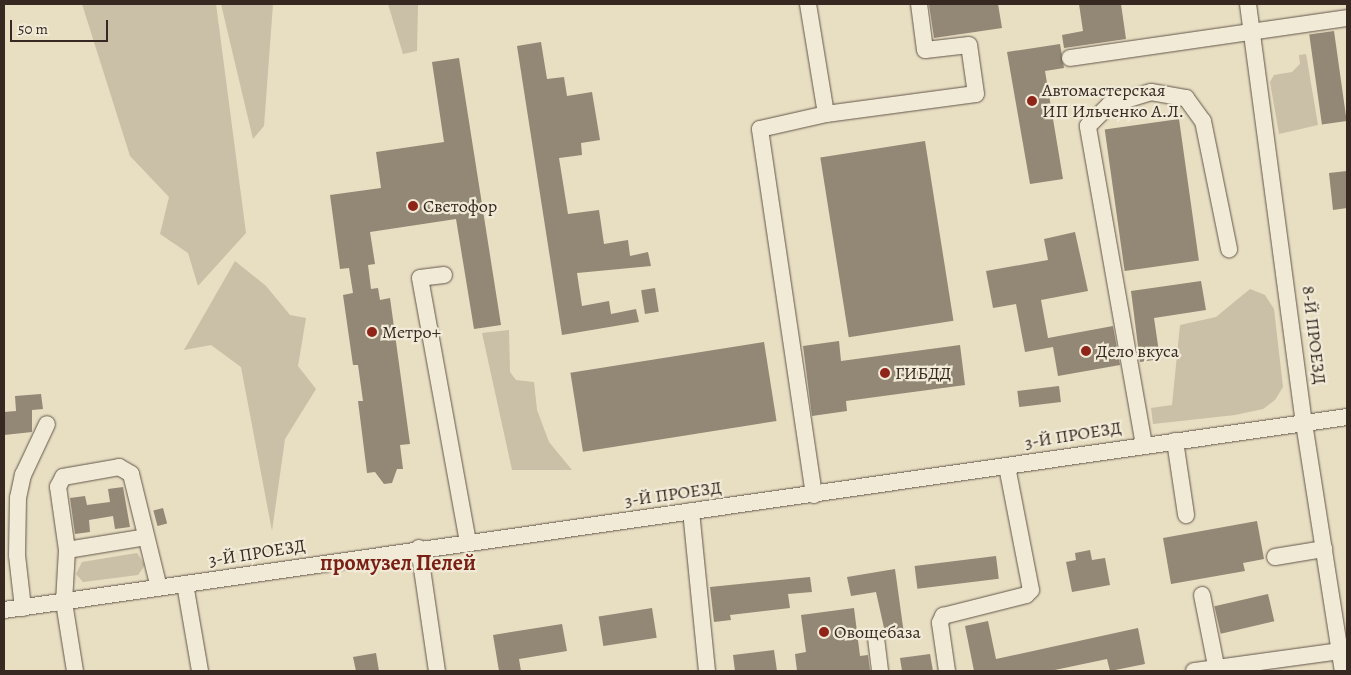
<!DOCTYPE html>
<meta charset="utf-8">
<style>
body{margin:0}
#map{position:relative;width:1351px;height:675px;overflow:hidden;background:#e8dec2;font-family:Alegreya,serif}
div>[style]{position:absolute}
.green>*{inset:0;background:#cabfa7}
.building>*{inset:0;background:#938775;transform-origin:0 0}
.roads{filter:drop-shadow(0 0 1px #63564a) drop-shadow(0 0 1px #63564a)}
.minor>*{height:16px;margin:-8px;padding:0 8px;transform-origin:8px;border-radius:8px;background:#f0ead7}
.dots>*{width:14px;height:14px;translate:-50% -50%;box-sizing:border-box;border:2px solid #f0ead7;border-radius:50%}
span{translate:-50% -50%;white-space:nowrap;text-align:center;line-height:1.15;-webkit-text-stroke:4.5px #f0ead7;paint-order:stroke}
.poi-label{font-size:18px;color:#372822}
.left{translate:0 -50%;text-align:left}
.street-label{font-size:18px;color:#372822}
.district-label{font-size:22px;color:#7a1f14;font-weight:700}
.frame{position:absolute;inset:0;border:5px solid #372822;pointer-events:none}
.scale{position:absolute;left:10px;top:20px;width:98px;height:22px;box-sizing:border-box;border:2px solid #372822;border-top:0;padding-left:6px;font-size:15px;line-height:18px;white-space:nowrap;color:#372822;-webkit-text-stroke:4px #f0ead7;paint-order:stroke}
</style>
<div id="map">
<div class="green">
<i style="clip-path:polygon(82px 4px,216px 4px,246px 233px,198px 286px,188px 253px,160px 234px,169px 197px,130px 156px)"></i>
<i style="clip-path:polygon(221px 4px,273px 4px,264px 126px,253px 139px)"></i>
<i style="clip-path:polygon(388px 4px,418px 4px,417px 51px,403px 54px)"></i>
<i style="clip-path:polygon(1306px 54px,1318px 125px,1279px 134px,1270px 82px,1274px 75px,1292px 72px,1300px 64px,1299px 55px)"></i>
<i style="clip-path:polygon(235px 261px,266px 286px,290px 315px,306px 318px,298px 366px,316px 389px,285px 439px,272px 531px,241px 367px,211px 345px,184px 350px)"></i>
<i style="clip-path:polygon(1250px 289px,1265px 295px,1274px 309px,1283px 387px,1275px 400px,1263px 409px,1235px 415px,1153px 424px,1151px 408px,1172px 405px,1180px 325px,1216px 317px)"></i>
<i style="clip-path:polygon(509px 330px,510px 372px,516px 380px,534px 382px,537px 410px,549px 442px,572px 470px,512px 470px,482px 333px)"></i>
<i style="clip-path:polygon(137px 553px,145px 565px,138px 575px,83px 582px,76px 574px,82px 562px)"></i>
</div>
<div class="building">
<i style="clip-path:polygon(929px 4px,998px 4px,1002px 28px,934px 38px)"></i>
<i style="clip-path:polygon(1079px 4px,1121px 4px,1126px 39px,1064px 48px,1062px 35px,1083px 31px)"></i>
<i style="left:1334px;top:31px;width:91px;height:25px;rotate:82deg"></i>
<i style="clip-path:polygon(541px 42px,547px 79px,564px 77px,567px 96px,592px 92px,600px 140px,581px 143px,582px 155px,559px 158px,568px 214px,599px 210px,604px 244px,628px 240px,630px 256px,648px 252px,651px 266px,577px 273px,582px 306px,609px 301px,611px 314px,636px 309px,639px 322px,562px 335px,517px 46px)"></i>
<i style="clip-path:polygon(1060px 44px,1064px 68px,1045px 71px,1063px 179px,1030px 184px,1007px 52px)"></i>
<i style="clip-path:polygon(459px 58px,501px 325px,474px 329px,456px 219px,370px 232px,375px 264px,368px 265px,371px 289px,378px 288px,380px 300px,390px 298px,410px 444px,400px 445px,403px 469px,397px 469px,392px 483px,384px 484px,375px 472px,367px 473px,358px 401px,363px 401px,358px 365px,353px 365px,343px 295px,353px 293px,349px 268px,340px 269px,330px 195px,381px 188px,376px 152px,444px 142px,432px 62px)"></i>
<i style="left:1179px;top:119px;width:143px;height:75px;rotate:82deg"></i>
<i style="left:925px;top:141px;width:182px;height:106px;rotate:81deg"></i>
<i style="clip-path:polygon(1347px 171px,1347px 208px,1333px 210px,1329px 173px)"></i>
<i style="clip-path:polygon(1075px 232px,1088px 291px,1041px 300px,1048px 338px,1113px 326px,1120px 365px,1058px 376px,1053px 347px,1025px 352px,1016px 304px,993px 308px,986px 271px,1048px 260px,1044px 239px)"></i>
<i style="clip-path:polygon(1201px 281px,1206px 310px,1154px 318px,1160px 359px,1140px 362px,1131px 291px)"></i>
<i style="left:655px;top:288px;width:24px;height:14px;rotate:81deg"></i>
<i style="clip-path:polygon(839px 341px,841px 361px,960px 345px,965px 385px,846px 401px,847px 411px,812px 416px,803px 346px)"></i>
<i style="left:764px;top:342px;width:80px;height:196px;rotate:81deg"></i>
<i style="left:1059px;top:386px;width:16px;height:42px;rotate:83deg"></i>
<i style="clip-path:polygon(41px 394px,43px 409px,32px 410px,32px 432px,4px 435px,4px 412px,16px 411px,15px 396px)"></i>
<i style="clip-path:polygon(123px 487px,130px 527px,115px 529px,113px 516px,89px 520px,90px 532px,75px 534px,70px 498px,85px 496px,87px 505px,110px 502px,108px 489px)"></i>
<i style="left:163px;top:508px;width:16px;height:10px;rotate:75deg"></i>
<i style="clip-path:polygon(1257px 521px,1264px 559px,1243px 563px,1245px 571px,1171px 584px,1163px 538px)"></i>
<i style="clip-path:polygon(1090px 550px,1092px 560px,1105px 558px,1110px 585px,1072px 592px,1066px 562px,1076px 560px,1075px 553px)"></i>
<i style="left:996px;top:556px;width:23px;height:82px;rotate:83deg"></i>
<i style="clip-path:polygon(895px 569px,904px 634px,886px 637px,876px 592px,851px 596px,847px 577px)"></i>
<i style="clip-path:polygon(810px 577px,812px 592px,788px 594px,790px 608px,730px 615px,731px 620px,714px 622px,710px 587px)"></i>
<i style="left:1268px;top:594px;width:28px;height:55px;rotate:77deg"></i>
<i style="left:652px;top:608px;width:30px;height:54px;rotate:81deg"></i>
<i style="clip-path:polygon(854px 608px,860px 656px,868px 655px,870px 671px,797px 671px,795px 654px,806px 652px,801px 615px)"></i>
<i style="clip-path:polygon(988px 621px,996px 659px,1138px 628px,1145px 664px,1110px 671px,1107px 659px,1050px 671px,974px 671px,965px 626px)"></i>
<i style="clip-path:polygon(562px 624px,567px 651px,519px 659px,521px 671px,499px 671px,493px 635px)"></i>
<i style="clip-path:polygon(774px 650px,777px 671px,735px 671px,733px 655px)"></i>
<i style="clip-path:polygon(376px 653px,379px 671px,356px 671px,353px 657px)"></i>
<i style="clip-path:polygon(930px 654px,933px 671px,902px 671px,900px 658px)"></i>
</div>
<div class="roads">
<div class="minor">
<i style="left:808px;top:4px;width:111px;rotate:80.7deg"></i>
<i style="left:1248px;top:4px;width:423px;rotate:82.4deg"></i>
<i style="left:1304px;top:423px;width:251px;rotate:81.1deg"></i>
<i style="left:1070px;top:58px;width:280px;rotate:-8.2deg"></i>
<i style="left:444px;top:275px;width:24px;rotate:173deg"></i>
<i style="left:420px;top:278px;width:267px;rotate:79.7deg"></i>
<i style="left:1175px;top:441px;width:75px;rotate:81.5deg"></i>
<i style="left:1144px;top:445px;width:324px;rotate:-100deg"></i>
<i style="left:1088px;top:126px;width:30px;rotate:-45deg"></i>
<i style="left:1109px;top:105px;width:44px;rotate:-17.2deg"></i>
<i style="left:1151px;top:92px;width:36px;rotate:10deg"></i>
<i style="left:1186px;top:98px;width:29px;rotate:54deg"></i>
<i style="left:1203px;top:121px;width:131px;rotate:78.5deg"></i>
<i style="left:814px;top:495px;width:370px;rotate:-98.4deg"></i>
<i style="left:760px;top:129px;width:68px;rotate:-12.8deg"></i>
<i style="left:826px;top:114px;width:151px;rotate:-7.6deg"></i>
<i style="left:976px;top:94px;width:49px;rotate:-98.1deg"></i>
<i style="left:969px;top:45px;width:44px;rotate:173.5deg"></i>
<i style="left:925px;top:50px;width:46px;rotate:-97.4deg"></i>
<i style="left:691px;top:511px;width:161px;rotate:84.3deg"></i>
<i style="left:419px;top:548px;width:124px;rotate:81.7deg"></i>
<i style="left:67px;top:550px;width:80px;rotate:-9.3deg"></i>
<i style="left:1275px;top:557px;width:50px;rotate:-9.3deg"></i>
<i style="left:185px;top:584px;width:88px;rotate:80.2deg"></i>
<i style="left:1202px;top:595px;width:77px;rotate:78.8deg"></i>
<i style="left:23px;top:608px;width:53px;rotate:-96.5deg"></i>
<i style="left:17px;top:555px;width:57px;rotate:-89deg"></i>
<i style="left:18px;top:498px;width:24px;rotate:-78deg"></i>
<i style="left:23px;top:475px;width:56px;rotate:-64.8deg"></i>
<i style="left:4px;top:610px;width:1357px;rotate:-8.18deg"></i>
<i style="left:876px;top:638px;width:33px;rotate:83deg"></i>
<i style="left:75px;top:671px;width:70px;rotate:-99.1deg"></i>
<i style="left:64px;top:602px;width:52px;rotate:-86.7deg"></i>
<i style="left:67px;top:550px;width:64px;rotate:-98.1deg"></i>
<i style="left:58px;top:487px;width:11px;rotate:-63deg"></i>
<i style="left:63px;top:477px;width:57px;rotate:-10.1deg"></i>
<i style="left:119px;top:467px;width:14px;rotate:30deg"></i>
<i style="left:131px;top:474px;width:117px;rotate:76.2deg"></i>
<i style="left:947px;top:671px;width:49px;rotate:-98.3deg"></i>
<i style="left:940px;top:623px;width:8px;rotate:-67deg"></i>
<i style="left:943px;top:616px;width:86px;rotate:-14.2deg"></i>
<i style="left:1026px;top:595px;width:7px;rotate:-45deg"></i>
<i style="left:1031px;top:590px;width:126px;rotate:-101deg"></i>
<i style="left:1194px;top:671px;width:147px;rotate:-7.8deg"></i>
</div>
</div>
<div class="dots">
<i style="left:1032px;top:101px;background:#8f2418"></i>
<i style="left:413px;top:206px;background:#8f2418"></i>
<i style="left:372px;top:332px;background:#8f2418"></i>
<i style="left:1086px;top:351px;background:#8f2418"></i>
<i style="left:885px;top:373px;background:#8f2418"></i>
<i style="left:824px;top:632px;background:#8f2418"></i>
</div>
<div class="poi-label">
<span class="left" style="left:1042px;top:101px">Автомастерская<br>ИП Ильченко А.Л.</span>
<span class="left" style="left:423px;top:206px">Светофор</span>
<span class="left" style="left:382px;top:332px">Метро+</span>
<span class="left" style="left:1096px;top:351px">Дело вкуса</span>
<span class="left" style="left:895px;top:373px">ГИБДД</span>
<span class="left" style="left:834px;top:632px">Овощебаза</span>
</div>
<div class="street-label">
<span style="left:1314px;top:335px;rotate:83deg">8-Й ПРОЕЗД</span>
<span style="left:1073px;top:435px;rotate:-9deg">3-Й ПРОЕЗД</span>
<span style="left:673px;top:494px;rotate:-8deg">3-Й ПРОЕЗД</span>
<span style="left:257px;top:553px;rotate:-9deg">3-Й ПРОЕЗД</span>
</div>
<div class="district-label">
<span style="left:398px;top:564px">промузел Пелей</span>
</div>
<div class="frame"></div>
<div class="scale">50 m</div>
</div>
